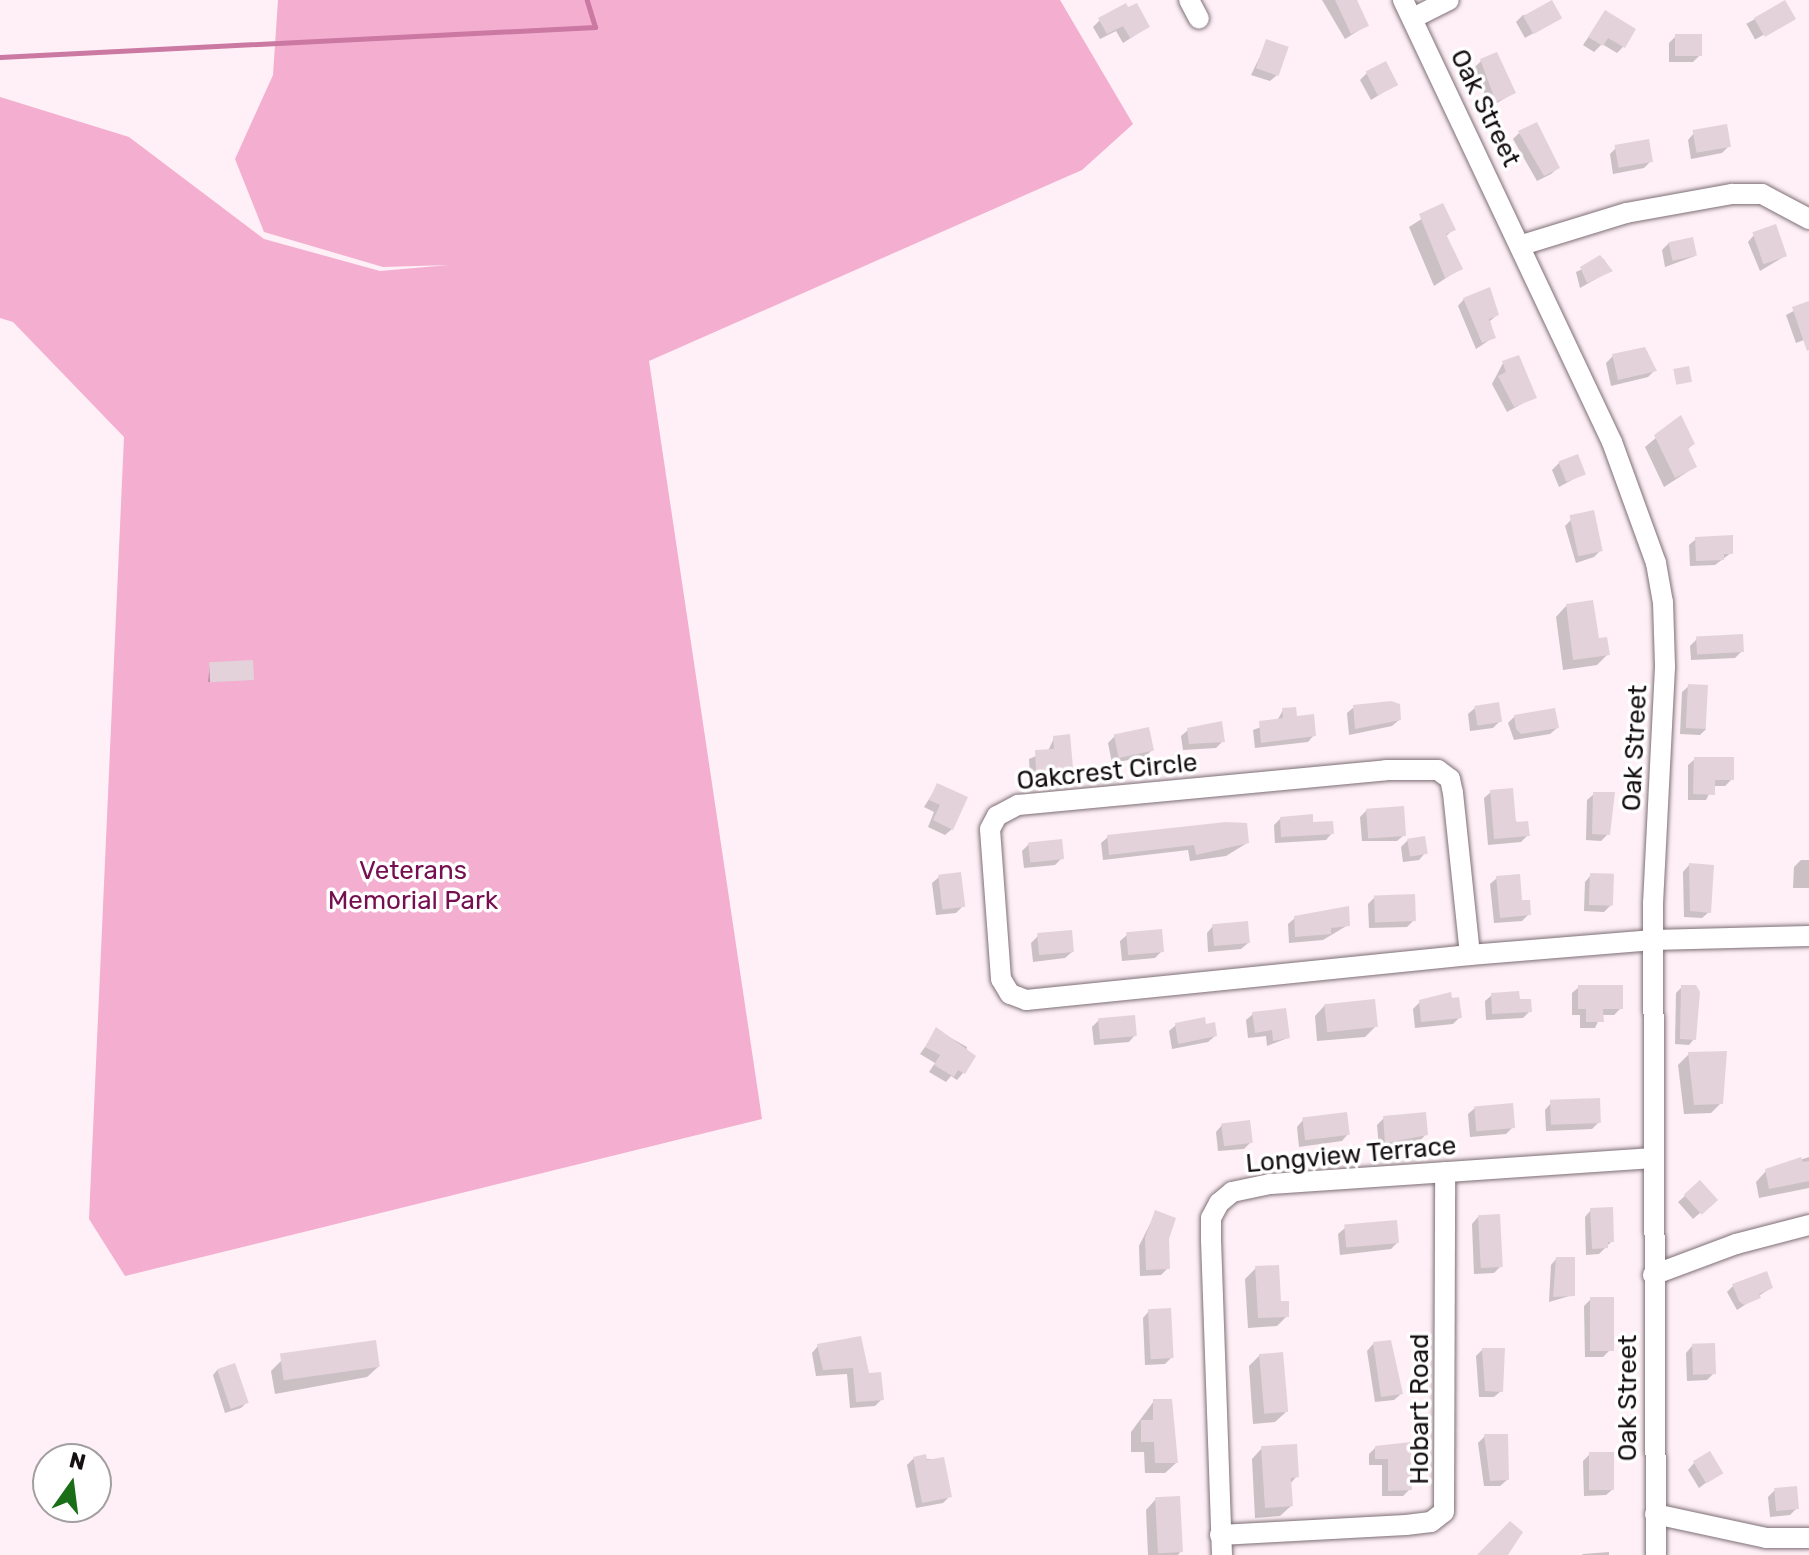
<!DOCTYPE html>
<style>
body{margin:0}
#map{position:relative;width:1809px;height:1555px;overflow:hidden;background:#fef0f6;font-family:Rubik,sans-serif}
div>[style]{position:absolute}
.green>*{inset:0;background:#f3aed0}
.shadow>*{inset:0;background:#0003;transform-origin:0 0}
.stream>*{height:5px;margin:-2.5px;padding:0 2.5px;transform-origin:2.5px;border-radius:2.5px;background:#cb78a3}
.building>*{inset:0;background:#e3d2da;transform-origin:0 0}
.roads{filter:drop-shadow(0 0 2px #7e6f76) drop-shadow(0 0 2px #7e6f76)}
.minor>*{height:20px;margin:-10px;padding:0 10px;transform-origin:10px;border-radius:10px;background:#fff}
span{translate:-50% -50%;white-space:nowrap;text-align:center;line-height:1.15;-webkit-text-stroke:7px #fff;paint-order:stroke}
.street-label{font-size:26px;color:#161013}
.park-label{font-size:26px;color:#750f4f}
.north{position:absolute;left:32px;top:1443px;width:80px;height:80px;box-sizing:border-box;background:#fff;border:2px solid #a29fa1;border-radius:50%;rotate:14deg;font-size:22px;font-weight:700;line-height:32px;text-align:center;color:#161013}
.north::after{content:'';display:block;margin:auto;width:28px;height:36px;background:#1a6e17;clip-path:polygon(50% 0,100% 100%,50% 72%,0 100%)}
</style>
<div id="map">
<div class="green">
<i style="clip-path:polygon(278px 0,1060px 0,1133px 124px,1082px 170px,649px 361px,762px 1119px,125px 1276px,89px 1219px,124px 437px,13px 322px,0 318px,0 97px,129px 137px,264px 239px,380px 271px,449px 265px,383px 267px,264px 232px,235px 159px,273px 75px)"></i>
</div>
<div class="shadow">
<i style="clip-path:polygon(1322px 0,1356px 0,1366px 26px,1345px 39px)"></i>
<i style="left:1784px;top:3px;width:18px;height:43px;rotate:61deg"></i>
<i style="clip-path:polygon(1605px 13px,1623px 47px,1617px 53px,1602px 44px,1594px 52px,1583px 45px)"></i>
<i style="clip-path:polygon(1523px 15px,1559px 18px,1525px 38px,1516px 22px)"></i>
<i style="clip-path:polygon(1100px 20px,1148px 27px,1123px 43px,1116px 31px,1100px 39px,1093px 27px)"></i>
<i style="clip-path:polygon(1676px 36px,1700px 55px,1693px 62px,1669px 62px,1669px 43px)"></i>
<i style="clip-path:polygon(1267px 42px,1277px 75px,1270px 81px,1251px 75px)"></i>
<i style="clip-path:polygon(1481px 61px,1514px 93px,1490px 107px,1474px 68px)"></i>
<i style="clip-path:polygon(1367px 73px,1395px 85px,1371px 100px,1360px 80px)"></i>
<i style="clip-path:polygon(1519px 133px,1558px 168px,1551px 174px,1537px 181px,1513px 139px)"></i>
<i style="clip-path:polygon(1694px 133px,1729px 146px,1722px 153px,1691px 159px,1688px 140px)"></i>
<i style="clip-path:polygon(1616px 148px,1651px 161px,1644px 168px,1613px 174px,1610px 154px)"></i>
<i style="clip-path:polygon(1442px 206px,1454px 229px,1445px 237px,1461px 268px,1434px 286px,1409px 227px)"></i>
<i style="clip-path:polygon(1754px 235px,1785px 256px,1760px 271px,1748px 242px)"></i>
<i style="clip-path:polygon(1669px 243px,1695px 256px,1665px 267px,1662px 250px)"></i>
<i style="clip-path:polygon(1604px 259px,1610px 271px,1580px 288px,1576px 272px)"></i>
<i style="clip-path:polygon(1464px 299px,1497px 315px,1490px 321px,1494px 337px,1476px 349px,1458px 306px)"></i>
<i style="clip-path:polygon(1809px 303px,1809px 338px,1796px 343px,1786px 315px)"></i>
<i style="clip-path:polygon(1613px 356px,1654px 371px,1648px 377px,1611px 386px,1606px 363px)"></i>
<i style="clip-path:polygon(1503px 363px,1534px 397px,1507px 412px,1492px 384px)"></i>
<i style="clip-path:polygon(1680px 418px,1693px 444px,1687px 450px,1695px 467px,1664px 487px,1645px 447px)"></i>
<i style="clip-path:polygon(1559px 463px,1583px 474px,1559px 487px,1552px 470px)"></i>
<i style="clip-path:polygon(1572px 519px,1600px 551px,1594px 557px,1576px 563px,1565px 526px)"></i>
<i style="clip-path:polygon(1696px 539px,1731px 553px,1715px 565px,1690px 566px,1689px 545px)"></i>
<i style="clip-path:polygon(1566px 606px,1608px 654px,1597px 665px,1563px 670px,1556px 617px)"></i>
<i style="clip-path:polygon(1697px 639px,1742px 651px,1735px 658px,1691px 660px,1690px 646px)"></i>
<i style="clip-path:polygon(210px 663px,252px 679px,208px 682px)"></i>
<i style="clip-path:polygon(1689px 686px,1706px 729px,1700px 735px,1680px 734px,1682px 692px)"></i>
<i style="clip-path:polygon(1354px 707px,1399px 720px,1392px 726px,1349px 735px,1347px 713px)"></i>
<i style="clip-path:polygon(1475px 708px,1500px 721px,1493px 728px,1470px 731px,1468px 714px)"></i>
<i style="clip-path:polygon(1283px 710px,1314px 735px,1308px 742px,1255px 748px,1253px 730px,1277px 721px)"></i>
<i style="clip-path:polygon(1514px 717px,1557px 728px,1550px 734px,1514px 740px,1508px 723px)"></i>
<i style="clip-path:polygon(1188px 730px,1223px 741px,1216px 748px,1183px 750px,1181px 736px)"></i>
<i style="clip-path:polygon(1115px 736px,1152px 750px,1145px 757px,1112px 763px,1108px 743px)"></i>
<i style="clip-path:polygon(1054px 738px,1071px 768px,1064px 774px,1030px 777px,1029px 759px,1048px 751px)"></i>
<i style="clip-path:polygon(1695px 759px,1732px 779px,1725px 786px,1713px 786px,1706px 800px,1688px 800px,1688px 765px)"></i>
<i style="clip-path:polygon(938px 785px,952px 829px,945px 835px,928px 827px,934px 812px,924px 807px)"></i>
<i style="clip-path:polygon(1491px 792px,1528px 835px,1521px 842px,1488px 845px,1484px 798px)"></i>
<i style="clip-path:polygon(1594px 794px,1608px 834px,1601px 841px,1586px 840px,1587px 800px)"></i>
<i style="clip-path:polygon(1367px 810px,1404px 835px,1397px 841px,1362px 841px,1360px 817px)"></i>
<i style="clip-path:polygon(1280px 819px,1311px 824px,1332px 833px,1326px 840px,1275px 843px,1274px 825px)"></i>
<i style="clip-path:polygon(1108px 837px,1247px 843px,1226px 856px,1190px 861px,1188px 850px,1103px 860px,1101px 843px)"></i>
<i style="clip-path:polygon(1408px 840px,1425px 853px,1419px 860px,1403px 862px,1401px 847px)"></i>
<i style="clip-path:polygon(1029px 844px,1062px 858px,1055px 865px,1024px 868px,1022px 851px)"></i>
<i style="clip-path:polygon(1801px 860px,1809px 860px,1809px 888px,1793px 888px,1794px 867px)"></i>
<i style="clip-path:polygon(1689px 865px,1709px 912px,1702px 918px,1684px 917px,1683px 872px)"></i>
<i style="clip-path:polygon(1591px 875px,1611px 905px,1604px 912px,1584px 911px,1585px 882px)"></i>
<i style="clip-path:polygon(939px 877px,962px 907px,956px 913px,936px 915px,932px 883px)"></i>
<i style="clip-path:polygon(1497px 878px,1529px 914px,1522px 921px,1494px 923px,1490px 884px)"></i>
<i style="clip-path:polygon(1375px 897px,1414px 920px,1407px 927px,1369px 928px,1368px 904px)"></i>
<i style="clip-path:polygon(1295px 918px,1348px 925px,1323px 940px,1289px 943px,1288px 924px)"></i>
<i style="clip-path:polygon(1213px 926px,1248px 943px,1241px 949px,1208px 952px,1207px 933px)"></i>
<i style="clip-path:polygon(1127px 935px,1162px 951px,1155px 958px,1122px 961px,1120px 941px)"></i>
<i style="clip-path:polygon(1038px 936px,1072px 952px,1065px 958px,1033px 962px,1031px 943px)"></i>
<i style="clip-path:polygon(1579px 987px,1621px 1008px,1614px 1015px,1601px 1015px,1595px 1028px,1580px 1028px,1580px 1015px,1572px 1015px,1572px 993px)"></i>
<i style="clip-path:polygon(1682px 987px,1694px 1039px,1689px 1045px,1675px 1044px,1676px 993px)"></i>
<i style="clip-path:polygon(1449px 994px,1460px 1017px,1453px 1024px,1415px 1028px,1413px 1009px,1420px 1002px)"></i>
<i style="clip-path:polygon(1492px 995px,1530px 1011px,1523px 1018px,1486px 1020px,1485px 1001px)"></i>
<i style="clip-path:polygon(1325px 1005px,1376px 1026px,1365px 1037px,1317px 1041px,1315px 1016px)"></i>
<i style="clip-path:polygon(1253px 1014px,1288px 1038px,1267px 1046px,1266px 1036px,1248px 1038px,1246px 1020px)"></i>
<i style="clip-path:polygon(1099px 1020px,1135px 1035px,1129px 1042px,1094px 1045px,1092px 1027px)"></i>
<i style="clip-path:polygon(1176px 1025px,1205px 1026px,1215px 1036px,1208px 1042px,1172px 1049px,1169px 1031px)"></i>
<i style="clip-path:polygon(937px 1030px,967px 1047px,963px 1073px,957px 1080px,951px 1076px,946px 1082px,929px 1072px,935px 1063px,920px 1054px)"></i>
<i style="clip-path:polygon(1689px 1054px,1721px 1103px,1711px 1113px,1684px 1114px,1678px 1065px)"></i>
<i style="clip-path:polygon(1551px 1103px,1599px 1122px,1592px 1129px,1546px 1131px,1545px 1110px)"></i>
<i style="clip-path:polygon(1475px 1108px,1513px 1127px,1506px 1134px,1470px 1137px,1468px 1114px)"></i>
<i style="clip-path:polygon(1384px 1118px,1426px 1134px,1420px 1141px,1379px 1148px,1377px 1125px)"></i>
<i style="clip-path:polygon(1303px 1120px,1348px 1134px,1342px 1141px,1299px 1147px,1297px 1127px)"></i>
<i style="clip-path:polygon(1222px 1125px,1251px 1142px,1244px 1149px,1218px 1151px,1216px 1132px)"></i>
<i style="clip-path:polygon(1809px 1157px,1809px 1188px,1759px 1198px,1756px 1182px,1766px 1171px)"></i>
<i style="clip-path:polygon(1700px 1183px,1708px 1206px,1693px 1219px,1678px 1202px)"></i>
<i style="clip-path:polygon(1591px 1210px,1612px 1241px,1599px 1254px,1586px 1255px,1585px 1217px)"></i>
<i style="clip-path:polygon(1156px 1212px,1167px 1239px,1168px 1268px,1161px 1275px,1140px 1276px,1139px 1246px)"></i>
<i style="clip-path:polygon(1478px 1217px,1501px 1266px,1494px 1273px,1474px 1274px,1472px 1224px)"></i>
<i style="clip-path:polygon(1345px 1228px,1397px 1243px,1391px 1249px,1340px 1255px,1338px 1234px)"></i>
<i style="clip-path:polygon(1556px 1259px,1573px 1295px,1549px 1302px,1551px 1265px)"></i>
<i style="clip-path:polygon(1256px 1268px,1287px 1316px,1277px 1326px,1248px 1328px,1245px 1279px)"></i>
<i style="clip-path:polygon(1733px 1286px,1771px 1288px,1737px 1310px,1727px 1292px)"></i>
<i style="clip-path:polygon(1591px 1299px,1610px 1350px,1603px 1357px,1585px 1357px,1584px 1306px)"></i>
<i style="clip-path:polygon(1149px 1311px,1172px 1357px,1165px 1364px,1145px 1365px,1143px 1318px)"></i>
<i style="clip-path:polygon(1373px 1344px,1401px 1394px,1394px 1400px,1375px 1402px,1367px 1351px)"></i>
<i style="clip-path:polygon(818px 1346px,867px 1376px,882px 1399px,875px 1406px,850px 1408px,847px 1374px,816px 1376px,812px 1353px)"></i>
<i style="clip-path:polygon(1692px 1346px,1714px 1373px,1707px 1380px,1687px 1381px,1686px 1353px)"></i>
<i style="clip-path:polygon(1482px 1350px,1501px 1391px,1494px 1397px,1479px 1397px,1476px 1356px)"></i>
<i style="clip-path:polygon(1260px 1355px,1286px 1412px,1275px 1422px,1253px 1424px,1249px 1366px)"></i>
<i style="clip-path:polygon(282px 1360px,378px 1367px,367px 1377px,275px 1394px,271px 1371px)"></i>
<i style="clip-path:polygon(218px 1369px,247px 1402px,241px 1408px,225px 1413px,213px 1375px)"></i>
<i style="clip-path:polygon(1154px 1401px,1176px 1463px,1165px 1473px,1145px 1473px,1144px 1452px,1131px 1452px,1131px 1432px)"></i>
<i style="clip-path:polygon(1485px 1436px,1507px 1480px,1500px 1486px,1484px 1486px,1478px 1443px)"></i>
<i style="clip-path:polygon(1409px 1445px,1410px 1489px,1403px 1496px,1382px 1496px,1382px 1465px,1369px 1465px,1369px 1454px,1375px 1448px)"></i>
<i style="clip-path:polygon(1262px 1448px,1297px 1476px,1290px 1484px,1291px 1506px,1280px 1516px,1255px 1518px,1252px 1459px)"></i>
<i style="clip-path:polygon(1590px 1454px,1613px 1489px,1606px 1495px,1584px 1496px,1583px 1461px)"></i>
<i style="clip-path:polygon(913px 1459px,942px 1459px,950px 1496px,943px 1503px,916px 1508px,907px 1465px)"></i>
<i style="clip-path:polygon(1694px 1463px,1720px 1472px,1699px 1488px,1688px 1470px)"></i>
<i style="clip-path:polygon(1775px 1490px,1797px 1508px,1790px 1515px,1770px 1517px,1768px 1497px)"></i>
<i style="clip-path:polygon(1156px 1499px,1181px 1551px,1178px 1555px,1148px 1555px,1146px 1510px)"></i>
<i style="clip-path:polygon(1609px 1552px,1609px 1555px,1582px 1555px,1583px 1554px)"></i>
</div>
<div class="stream">
<i style="left:0;top:57px;width:596px;rotate:-2.89deg"></i>
<i style="left:595px;top:27px;width:28px;rotate:-107deg"></i>
</div>
<div class="building">
<i style="clip-path:polygon(1335px 0,1357px 0,1369px 26px,1351px 34px)"></i>
<i style="left:1552px;top:0;width:21px;height:33px;rotate:61deg"></i>
<i style="left:1785px;top:0;width:22px;height:36px;rotate:60deg"></i>
<i style="clip-path:polygon(1126px 3px,1128px 7px,1137px 3px,1150px 27px,1130px 38px,1123px 26px,1107px 34px,1098px 18px)"></i>
<i style="clip-path:polygon(1605px 10px,1636px 29px,1625px 48px,1608px 38px,1603px 46px,1588px 37px)"></i>
<i style="left:1675px;top:34px;width:27px;height:22px"></i>
<i style="left:1266px;top:39px;width:24px;height:31px;rotate:19deg"></i>
<i style="clip-path:polygon(1497px 52px,1516px 93px,1496px 102px,1480px 59px)"></i>
<i style="left:1386px;top:61px;width:27px;height:23px;rotate:63deg"></i>
<i style="clip-path:polygon(1537px 122px,1560px 168px,1544px 176px,1518px 131px)"></i>
<i style="left:1727px;top:124px;width:23px;height:35px;rotate:80deg"></i>
<i style="left:1649px;top:139px;width:23px;height:35px;rotate:80deg"></i>
<i style="clip-path:polygon(1443px 203px,1456px 230px,1446px 234px,1463px 269px,1445px 278px,1419px 214px)"></i>
<i style="left:1776px;top:224px;width:34px;height:25px;rotate:71deg"></i>
<i style="left:1693px;top:237px;width:19px;height:25px;rotate:78deg"></i>
<i style="clip-path:polygon(1600px 255px,1613px 271px,1587px 283px,1580px 267px)"></i>
<i style="clip-path:polygon(1490px 287px,1499px 315px,1489px 319px,1496px 338px,1482px 343px,1463px 298px)"></i>
<i style="clip-path:polygon(1809px 301px,1809px 350px,1807px 351px,1792px 307px)"></i>
<i style="clip-path:polygon(1645px 347px,1657px 371px,1618px 380px,1612px 354px)"></i>
<i style="clip-path:polygon(1519px 355px,1537px 398px,1514px 407px,1498px 376px,1506px 372px,1502px 361px)"></i>
<i style="left:1689px;top:366px;width:16px;height:16px;rotate:79deg"></i>
<i style="clip-path:polygon(1681px 415px,1695px 444px,1688px 448px,1697px 467px,1675px 478px,1654px 435px)"></i>
<i style="left:1578px;top:454px;width:22px;height:21px;rotate:69deg"></i>
<i style="left:1594px;top:510px;width:42px;height:25px;rotate:78deg"></i>
<i style="clip-path:polygon(1733px 535px,1733px 554px,1724px 554px,1724px 560px,1696px 561px,1695px 537px)"></i>
<i style="clip-path:polygon(1593px 600px,1599px 638px,1607px 637px,1610px 655px,1573px 660px,1566px 604px)"></i>
<i style="left:1743px;top:634px;width:18px;height:47px;rotate:87deg"></i>
<i style="left:253px;top:660px;width:20px;height:44px;rotate:87deg"></i>
<i style="left:1688px;top:684px;width:20px;height:44px;rotate:3deg"></i>
<i style="clip-path:polygon(1391px 701px,1400px 704px,1401px 720px,1355px 729px,1353px 705px)"></i>
<i style="left:1499px;top:702px;width:20px;height:25px;rotate:81deg"></i>
<i style="clip-path:polygon(1296px 707px,1297px 716px,1314px 714px,1316px 736px,1261px 743px,1259px 721px,1283px 718px,1282px 708px)"></i>
<i style="clip-path:polygon(1555px 708px,1559px 728px,1521px 734px,1516px 729px,1514px 715px)"></i>
<i style="clip-path:polygon(1222px 721px,1225px 742px,1189px 744px,1187px 728px)"></i>
<i style="left:1149px;top:727px;width:24px;height:36px;rotate:78deg"></i>
<i style="clip-path:polygon(1070px 734px,1073px 768px,1036px 772px,1035px 750px,1054px 749px,1053px 736px)"></i>
<i style="clip-path:polygon(1694px 757px,1734px 757px,1734px 780px,1715px 780px,1715px 795px,1693px 794px)"></i>
<i style="clip-path:polygon(937px 783px,968px 797px,953px 830px,933px 820px,940px 805px,929px 800px)"></i>
<i style="clip-path:polygon(1513px 788px,1516px 822px,1528px 821px,1530px 836px,1494px 839px,1490px 790px)"></i>
<i style="clip-path:polygon(1593px 792px,1615px 792px,1610px 835px,1592px 834px)"></i>
<i style="left:1404px;top:806px;width:30px;height:38px;rotate:86deg"></i>
<i style="clip-path:polygon(1313px 814px,1313px 822px,1333px 821px,1334px 834px,1281px 837px,1280px 817px)"></i>
<i style="clip-path:polygon(1226px 822px,1247px 823px,1249px 843px,1196px 855px,1194px 845px,1109px 855px,1107px 835px)"></i>
<i style="left:1425px;top:836px;width:18px;height:18px;rotate:81deg"></i>
<i style="left:1062px;top:839px;width:20px;height:34px;rotate:84deg"></i>
<i style="clip-path:polygon(1689px 863px,1714px 865px,1711px 913px,1690px 911px)"></i>
<i style="left:961px;top:872px;width:35px;height:23px;rotate:83deg"></i>
<i style="left:1590px;top:873px;width:24px;height:32px;rotate:2deg"></i>
<i style="clip-path:polygon(1520px 874px,1522px 900px,1530px 900px,1531px 915px,1500px 918px,1496px 876px)"></i>
<i style="left:1415px;top:894px;width:27px;height:41px;rotate:88deg"></i>
<i style="clip-path:polygon(1349px 906px,1350px 926px,1331px 928px,1331px 934px,1295px 937px,1294px 916px)"></i>
<i style="left:1248px;top:921px;width:22px;height:36px;rotate:85deg"></i>
<i style="left:1162px;top:929px;width:23px;height:36px;rotate:85deg"></i>
<i style="left:1072px;top:930px;width:22px;height:35px;rotate:85deg"></i>
<i style="clip-path:polygon(1578px 985px,1623px 985px,1623px 1009px,1603px 1009px,1604px 1022px,1586px 1022px,1586px 1009px,1578px 1009px)"></i>
<i style="clip-path:polygon(1681px 985px,1696px 985px,1700px 992px,1696px 1040px,1680px 1039px)"></i>
<i style="clip-path:polygon(1519px 991px,1520px 999px,1531px 999px,1532px 1012px,1492px 1014px,1491px 993px)"></i>
<i style="clip-path:polygon(1451px 992px,1452px 998px,1459px 997px,1462px 1018px,1421px 1022px,1419px 1000px)"></i>
<i style="left:1375px;top:999px;width:28px;height:51px;rotate:84deg"></i>
<i style="clip-path:polygon(1286px 1008px,1290px 1038px,1273px 1041px,1272px 1030px,1255px 1033px,1252px 1012px)"></i>
<i style="left:1135px;top:1015px;width:21px;height:37px;rotate:85deg"></i>
<i style="clip-path:polygon(1205px 1017px,1206px 1024px,1215px 1022px,1217px 1036px,1178px 1044px,1175px 1023px)"></i>
<i style="clip-path:polygon(936px 1027px,976px 1056px,965px 1074px,958px 1070px,954px 1077px,934px 1065px,940px 1055px,925px 1047px)"></i>
<i style="clip-path:polygon(1727px 1051px,1723px 1104px,1694px 1105px,1688px 1052px)"></i>
<i style="left:1600px;top:1098px;width:25px;height:50px;rotate:88deg"></i>
<i style="left:1513px;top:1103px;width:25px;height:39px;rotate:85deg"></i>
<i style="left:1347px;top:1112px;width:23px;height:45px;rotate:83deg"></i>
<i style="clip-path:polygon(1426px 1112px,1428px 1135px,1385px 1143px,1383px 1116px)"></i>
<i style="left:1250px;top:1120px;width:23px;height:29px;rotate:83deg"></i>
<i style="clip-path:polygon(1801px 1157px,1803px 1162px,1809px 1161px,1809px 1181px,1769px 1189px,1765px 1169px)"></i>
<i style="left:1700px;top:1180px;width:27px;height:22px;rotate:48deg"></i>
<i style="clip-path:polygon(1613px 1207px,1614px 1242px,1608px 1242px,1608px 1248px,1592px 1249px,1590px 1208px)"></i>
<i style="clip-path:polygon(1155px 1210px,1176px 1218px,1169px 1239px,1170px 1269px,1146px 1270px,1145px 1238px)"></i>
<i style="left:1500px;top:1214px;width:53px;height:22px;rotate:87deg"></i>
<i style="left:1397px;top:1220px;width:23px;height:53px;rotate:85deg"></i>
<i style="clip-path:polygon(1556px 1257px,1575px 1257px,1575px 1296px,1553px 1297px)"></i>
<i style="clip-path:polygon(1279px 1265px,1281px 1301px,1289px 1301px,1289px 1317px,1258px 1318px,1255px 1266px)"></i>
<i style="clip-path:polygon(1767px 1271px,1773px 1288px,1759px 1294px,1761px 1298px,1744px 1305px,1739px 1301px,1732px 1284px)"></i>
<i style="left:1590px;top:1297px;width:24px;height:54px"></i>
<i style="left:1171px;top:1308px;width:50px;height:23px;rotate:87deg"></i>
<i style="clip-path:polygon(861px 1336px,869px 1373px,881px 1372px,884px 1400px,856px 1402px,853px 1368px,823px 1370px,817px 1344px)"></i>
<i style="left:376px;top:1340px;width:27px;height:97px;rotate:82deg"></i>
<i style="clip-path:polygon(1391px 1340px,1403px 1394px,1381px 1397px,1373px 1342px)"></i>
<i style="left:1715px;top:1343px;width:31px;height:23px;rotate:88deg"></i>
<i style="clip-path:polygon(1482px 1348px,1505px 1348px,1503px 1392px,1485px 1391px)"></i>
<i style="left:1283px;top:1352px;width:60px;height:24px;rotate:85deg"></i>
<i style="left:235px;top:1363px;width:42px;height:19px;rotate:71deg"></i>
<i style="clip-path:polygon(1153px 1399px,1172px 1399px,1178px 1463px,1155px 1463px,1154px 1442px,1141px 1442px,1141px 1420px,1153px 1420px)"></i>
<i style="clip-path:polygon(1484px 1434px,1508px 1434px,1509px 1480px,1490px 1481px)"></i>
<i style="clip-path:polygon(1411px 1442px,1412px 1490px,1388px 1491px,1388px 1459px,1375px 1459px,1375px 1446px)"></i>
<i style="clip-path:polygon(1297px 1444px,1299px 1477px,1291px 1478px,1293px 1506px,1265px 1508px,1261px 1446px)"></i>
<i style="left:1710px;top:1451px;width:26px;height:20px;rotate:59deg"></i>
<i style="left:1589px;top:1452px;width:25px;height:38px"></i>
<i style="clip-path:polygon(926px 1454px,927px 1460px,944px 1457px,952px 1497px,922px 1503px,913px 1457px)"></i>
<i style="left:1797px;top:1486px;width:23px;height:23px;rotate:85deg"></i>
<i style="left:1180px;top:1496px;width:56px;height:25px;rotate:87deg"></i>
<i style="clip-path:polygon(1510px 1521px,1523px 1532px,1508px 1555px,1477px 1555px)"></i>
</div>
<div class="roads">
<div class="minor">
<i style="left:1189px;top:0;width:21px;rotate:62deg"></i>
<i style="left:1403px;top:0;width:489px;rotate:64.7deg"></i>
<i style="left:1612px;top:442px;width:129px;rotate:70deg"></i>
<i style="left:1656px;top:563px;width:40px;rotate:80deg"></i>
<i style="left:1663px;top:602px;width:65px;rotate:88.2deg"></i>
<i style="left:1665px;top:667px;width:235px;rotate:92.9deg"></i>
<i style="left:1653px;top:902px;width:653px;rotate:89.74deg"></i>
<i style="left:1413px;top:18px;width:40px;rotate:-26.6deg"></i>
<i style="left:1522px;top:245px;width:109px;rotate:-17.1deg"></i>
<i style="left:1626px;top:213px;width:108px;rotate:-10.2deg"></i>
<i style="left:1732px;top:194px;width:30px"></i>
<i style="left:1762px;top:194px;width:53px;rotate:28deg"></i>
<i style="left:1470px;top:955px;width:446px;rotate:174.2deg"></i>
<i style="left:1026px;top:1000px;width:17px;rotate:-159deg"></i>
<i style="left:1010px;top:994px;width:17px;rotate:-121deg"></i>
<i style="left:1001px;top:979px;width:150px;rotate:-94.2deg"></i>
<i style="left:990px;top:829px;width:15px;rotate:-62deg"></i>
<i style="left:997px;top:816px;width:24px;rotate:-28deg"></i>
<i style="left:1018px;top:805px;width:370px;rotate:-5.4deg"></i>
<i style="left:1386px;top:770px;width:52px"></i>
<i style="left:1438px;top:770px;width:15px;rotate:37deg"></i>
<i style="left:1450px;top:779px;width:14px;rotate:78deg"></i>
<i style="left:1453px;top:793px;width:163px;rotate:84deg"></i>
<i style="left:1470px;top:955px;width:184px;rotate:-4.7deg"></i>
<i style="left:1653px;top:940px;width:156px;rotate:-1.5deg"></i>
<i style="left:1653px;top:1275px;width:89px;rotate:-20.5deg"></i>
<i style="left:1736px;top:1244px;width:75px;rotate:-14.6deg"></i>
<i style="left:1655px;top:1514px;width:114px;rotate:12.2deg"></i>
<i style="left:1766px;top:1538px;width:43px"></i>
<i style="left:1220px;top:1535px;width:186px;rotate:-3.1deg"></i>
<i style="left:1406px;top:1525px;width:25px;rotate:-7deg"></i>
<i style="left:1431px;top:1522px;width:16px;rotate:-38deg"></i>
<i style="left:1444px;top:1512px;width:340px;rotate:-89.8deg"></i>
<i style="left:1222px;top:1555px;width:316px;rotate:-92deg"></i>
<i style="left:1211px;top:1239px;width:21px;rotate:-90deg"></i>
<i style="left:1211px;top:1218px;width:17px;rotate:-62deg"></i>
<i style="left:1219px;top:1203px;width:17px;rotate:-40deg"></i>
<i style="left:1232px;top:1192px;width:40px;rotate:-12deg"></i>
<i style="left:1271px;top:1184px;width:383px;rotate:-3.9deg"></i>
</div>
</div>
<div class="street-label">
<span style="left:1485px;top:108px;rotate:64deg">Oak Street</span>
<span style="left:1635px;top:748px;rotate:-87deg">Oak Street</span>
<span style="left:1107px;top:772px;rotate:-6deg">Oakcrest Circle</span>
<span style="left:1351px;top:1155px;rotate:-5deg">Longview Terrace</span>
<span style="left:1628px;top:1398px;rotate:-90deg">Oak Street</span>
<span style="left:1420px;top:1409px;rotate:-90deg">Hobart Road</span>
</div>
<div class="park-label">
<span style="left:413px;top:886px">Veterans<br>Memorial Park</span>
</div>
<div class="north">N</div>
</div>
